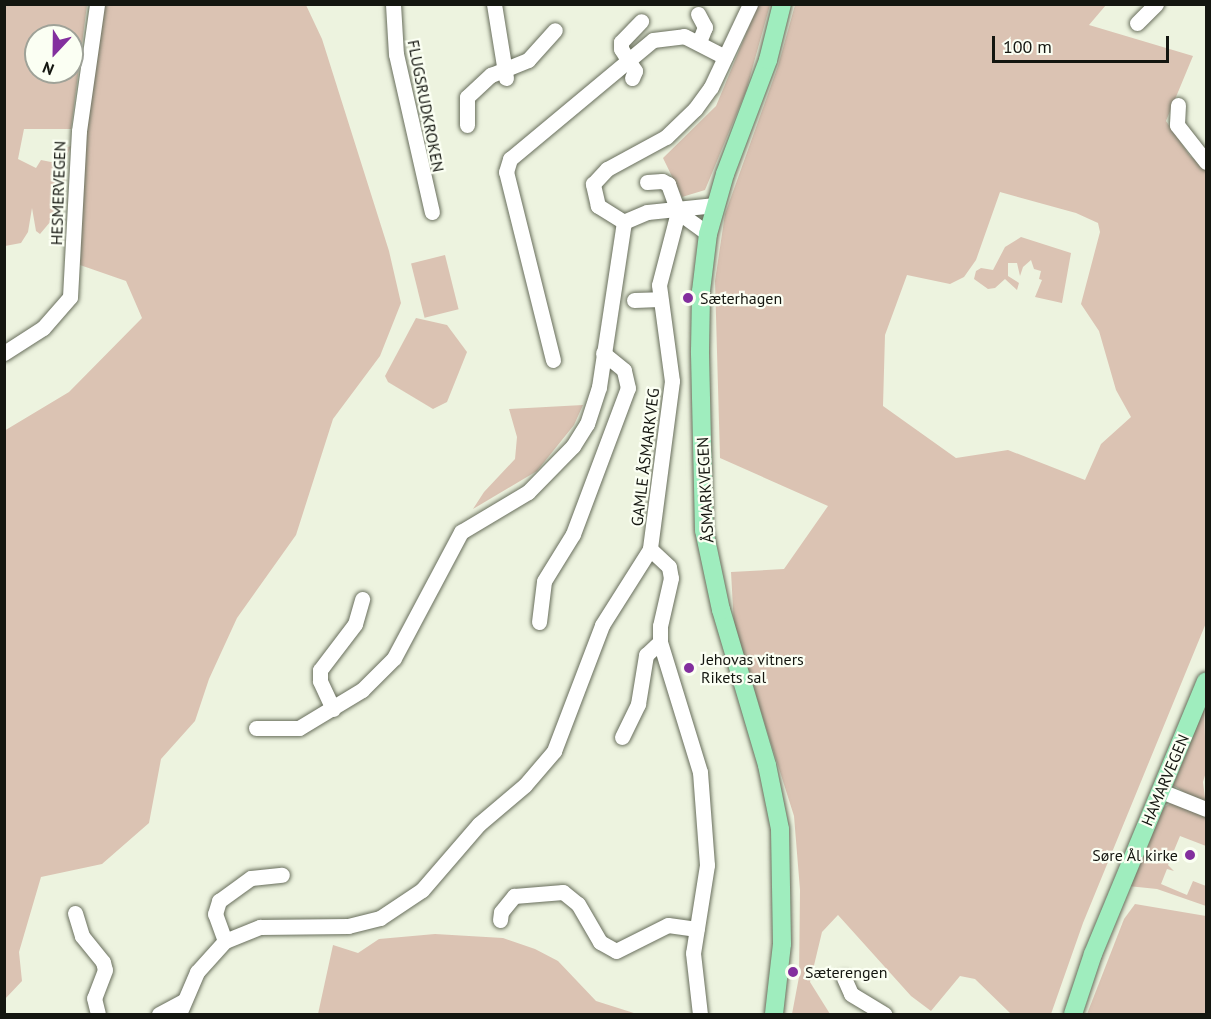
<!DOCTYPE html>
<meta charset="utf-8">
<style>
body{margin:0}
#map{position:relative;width:1211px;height:1019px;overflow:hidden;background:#edf3df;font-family:"PT Sans",sans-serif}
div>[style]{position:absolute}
.green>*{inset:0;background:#dbc3b3;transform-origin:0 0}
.roads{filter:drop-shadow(0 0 2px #686e5c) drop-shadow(0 0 2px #686e5c)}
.minor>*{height:15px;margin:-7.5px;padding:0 7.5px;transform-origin:7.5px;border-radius:7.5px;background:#fff}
.major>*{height:18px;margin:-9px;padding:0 9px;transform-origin:9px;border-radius:9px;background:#9fedbe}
.dots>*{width:16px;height:16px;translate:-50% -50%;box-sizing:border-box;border:3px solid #fbfff3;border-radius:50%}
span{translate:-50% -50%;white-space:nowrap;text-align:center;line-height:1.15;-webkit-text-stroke:4.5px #fbfff3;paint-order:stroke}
.street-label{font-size:16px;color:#141610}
.poi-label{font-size:16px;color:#141610}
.left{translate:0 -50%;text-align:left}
.right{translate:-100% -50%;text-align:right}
.frame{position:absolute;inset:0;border:6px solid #141610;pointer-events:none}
.north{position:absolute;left:24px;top:24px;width:60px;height:60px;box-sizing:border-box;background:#fbfff3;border:2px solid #9fa298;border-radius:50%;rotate:202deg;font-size:16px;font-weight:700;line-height:24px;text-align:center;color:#141610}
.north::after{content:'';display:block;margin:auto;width:21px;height:27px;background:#832f9e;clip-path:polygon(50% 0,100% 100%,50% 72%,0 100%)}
.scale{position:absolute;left:992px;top:36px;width:177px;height:27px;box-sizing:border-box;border:3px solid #141610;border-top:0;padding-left:8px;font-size:18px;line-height:21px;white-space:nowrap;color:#141610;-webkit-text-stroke:4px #fbfff3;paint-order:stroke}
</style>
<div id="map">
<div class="green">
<i style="clip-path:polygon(evenodd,4px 5px,87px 5px,71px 129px,24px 129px,18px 159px,36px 168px,41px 160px,56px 163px,56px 151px,71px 146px,65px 161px,54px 169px,55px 172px,66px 170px,61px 209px,40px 234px,36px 231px,32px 208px,28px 232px,21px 243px,5px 246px,4px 5px,36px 36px,72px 36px,72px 72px,36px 72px,36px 36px)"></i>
<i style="clip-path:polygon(101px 5px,306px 5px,322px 39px,389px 251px,401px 303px,380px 356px,333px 419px,296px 535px,237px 618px,209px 679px,195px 721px,161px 759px,149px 823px,102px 864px,41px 877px,19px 952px,22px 981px,5px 999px,4px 431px,69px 392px,142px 318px,126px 281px,80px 265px,87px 109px)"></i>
<i style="clip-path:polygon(758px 5px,770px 5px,746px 91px,705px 190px,682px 197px,663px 158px,716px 106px)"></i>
<i style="clip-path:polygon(evenodd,795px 5px,1106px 5px,1089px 25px,1193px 56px,1166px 121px,1190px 156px,1206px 168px,1206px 623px,1083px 923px,1051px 1014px,1011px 1014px,975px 979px,960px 976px,931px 1011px,911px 996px,838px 915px,822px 932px,810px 982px,830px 1014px,792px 1014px,799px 977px,800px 890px,794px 816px,734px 626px,731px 572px,784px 569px,828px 506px,720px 458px,715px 281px,725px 214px,778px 66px,795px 5px,1000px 192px,1076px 213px,1098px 223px,1100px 232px,1081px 304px,1099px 331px,1116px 390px,1131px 417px,1101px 444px,1085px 480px,1008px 450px,956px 458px,883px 406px,885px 335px,907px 275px,950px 284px,964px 277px,976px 260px,1000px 192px)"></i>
<i style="clip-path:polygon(1021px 237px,1071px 253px,1062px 303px,1035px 297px,1042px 280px,1039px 279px,1041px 271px,1034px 269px,1031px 260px,1023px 267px,1020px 276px,1017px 263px,1008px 263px,1008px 276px,1019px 283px,1017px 290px,1005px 279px,995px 288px,988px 289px,974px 279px,976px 271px,981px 268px,993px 270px,1005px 247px)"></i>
<i style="left:445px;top:255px;width:56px;height:35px;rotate:76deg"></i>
<i style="clip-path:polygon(416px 318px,447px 325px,467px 352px,447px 402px,433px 409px,388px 382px,385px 376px)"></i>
<i style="clip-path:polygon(583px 405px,574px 425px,537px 471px,473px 509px,484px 492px,515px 459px,517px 437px,509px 409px)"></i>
<i style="clip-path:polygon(1204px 703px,1206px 772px,1203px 782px,1206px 806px,1173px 785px)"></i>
<i style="clip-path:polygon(1174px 802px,1206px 816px,1206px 846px,1180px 836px,1168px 865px,1174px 871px,1167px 869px,1161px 884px,1187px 895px,1193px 881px,1206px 886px,1206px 906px,1157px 889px,1128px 886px,1162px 808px)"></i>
<i style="clip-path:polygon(1135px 904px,1206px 916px,1206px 1014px,1087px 1014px,1124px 919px)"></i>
<i style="clip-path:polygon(435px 934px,503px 938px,535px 949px,558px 961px,596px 1001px,637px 1014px,318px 1014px,333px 945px,358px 953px,379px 939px)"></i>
</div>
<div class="roads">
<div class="minor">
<i style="left:393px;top:4px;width:50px;rotate:86.6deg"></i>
<i style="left:396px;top:54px;width:162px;rotate:77.2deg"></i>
<i style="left:494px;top:4px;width:75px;rotate:80.8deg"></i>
<i style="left:698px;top:14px;width:15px;rotate:62deg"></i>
<i style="left:705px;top:27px;width:16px;rotate:112deg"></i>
<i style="left:1137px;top:23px;width:27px;rotate:-45deg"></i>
<i style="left:632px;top:78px;width:8px;rotate:-67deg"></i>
<i style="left:635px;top:71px;width:26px;rotate:-122deg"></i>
<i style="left:621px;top:49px;width:7px;rotate:-90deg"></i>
<i style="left:621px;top:42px;width:29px;rotate:-46deg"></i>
<i style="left:1178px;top:105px;width:20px;rotate:93deg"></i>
<i style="left:1177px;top:125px;width:47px;rotate:51.9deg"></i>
<i style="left:467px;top:125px;width:28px;rotate:-90deg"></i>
<i style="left:467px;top:97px;width:33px;rotate:-43deg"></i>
<i style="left:491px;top:75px;width:40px;rotate:-22deg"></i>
<i style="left:528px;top:60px;width:40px;rotate:-48deg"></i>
<i style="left:647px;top:182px;width:15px;rotate:-4deg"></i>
<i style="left:662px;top:181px;width:7px;rotate:27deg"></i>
<i style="left:668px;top:184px;width:30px;rotate:70deg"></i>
<i style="left:678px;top:212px;width:75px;rotate:104.6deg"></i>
<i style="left:659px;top:285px;width:97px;rotate:82.3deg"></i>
<i style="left:672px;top:381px;width:169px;rotate:97.5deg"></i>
<i style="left:650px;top:549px;width:26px;rotate:43deg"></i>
<i style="left:669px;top:567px;width:11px;rotate:80deg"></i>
<i style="left:671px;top:578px;width:49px;rotate:102.9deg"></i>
<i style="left:660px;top:626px;width:16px;rotate:90deg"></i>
<i style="left:660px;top:642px;width:136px;rotate:72.9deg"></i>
<i style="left:700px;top:772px;width:93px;rotate:85.7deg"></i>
<i style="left:707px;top:865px;width:89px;rotate:99deg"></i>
<i style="left:693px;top:953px;width:61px;rotate:83.5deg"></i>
<i style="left:715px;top:205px;width:68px;rotate:174.1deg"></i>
<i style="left:647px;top:212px;width:25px;rotate:157deg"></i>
<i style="left:624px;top:222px;width:31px;rotate:-148deg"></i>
<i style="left:598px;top:206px;width:23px;rotate:-103deg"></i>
<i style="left:593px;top:184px;width:21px;rotate:-47deg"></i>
<i style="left:607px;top:169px;width:67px;rotate:-28.5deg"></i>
<i style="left:666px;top:137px;width:40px;rotate:-44deg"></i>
<i style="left:695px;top:109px;width:27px;rotate:-54deg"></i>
<i style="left:711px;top:87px;width:92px;rotate:-64.8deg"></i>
<i style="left:678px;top:212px;width:37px;rotate:36deg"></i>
<i style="left:634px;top:300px;width:25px;rotate:-2deg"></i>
<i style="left:4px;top:353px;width:46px;rotate:-32.7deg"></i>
<i style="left:43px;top:328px;width:41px;rotate:-48.9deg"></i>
<i style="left:70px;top:297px;width:166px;rotate:-86.9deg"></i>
<i style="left:79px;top:131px;width:128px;rotate:-81.9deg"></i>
<i style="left:553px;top:360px;width:194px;rotate:-104deg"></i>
<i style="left:506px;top:172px;width:14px;rotate:-73deg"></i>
<i style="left:510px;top:159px;width:186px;rotate:-39.8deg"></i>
<i style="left:653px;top:40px;width:31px;rotate:-7deg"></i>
<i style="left:684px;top:36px;width:46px;rotate:27.1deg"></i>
<i style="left:539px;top:622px;width:41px;rotate:-83deg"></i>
<i style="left:544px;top:581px;width:55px;rotate:-58.3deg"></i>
<i style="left:573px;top:534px;width:156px;rotate:-69.4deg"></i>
<i style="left:628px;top:388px;width:18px;rotate:-103deg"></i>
<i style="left:624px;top:370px;width:27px;rotate:-141deg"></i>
<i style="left:333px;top:709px;width:31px;rotate:-115deg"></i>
<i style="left:320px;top:681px;width:11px;rotate:-90deg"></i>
<i style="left:320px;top:670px;width:58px;rotate:-52.7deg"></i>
<i style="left:355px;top:624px;width:26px;rotate:-74deg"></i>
<i style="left:256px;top:728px;width:43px"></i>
<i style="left:299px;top:728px;width:74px;rotate:-31.1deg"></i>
<i style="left:362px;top:690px;width:45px;rotate:-45deg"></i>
<i style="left:394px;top:658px;width:143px;rotate:-62deg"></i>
<i style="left:461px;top:532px;width:78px;rotate:-30.8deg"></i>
<i style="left:528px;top:492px;width:64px;rotate:-45.6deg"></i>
<i style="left:573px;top:446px;width:26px;rotate:-58deg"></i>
<i style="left:587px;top:424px;width:39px;rotate:-72deg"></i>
<i style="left:599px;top:387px;width:167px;rotate:-81.4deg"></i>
<i style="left:622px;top:737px;width:37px;rotate:-64deg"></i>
<i style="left:638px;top:704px;width:50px;rotate:-80.7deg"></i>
<i style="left:646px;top:655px;width:19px;rotate:-43deg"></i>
<i style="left:1161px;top:791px;width:48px;rotate:21.8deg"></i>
<i style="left:75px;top:913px;width:24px;rotate:73deg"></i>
<i style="left:82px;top:936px;width:33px;rotate:51deg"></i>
<i style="left:103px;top:962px;width:8px;rotate:76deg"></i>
<i style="left:105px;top:970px;width:30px;rotate:111deg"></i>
<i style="left:94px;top:998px;width:16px;rotate:76deg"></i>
<i style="left:500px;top:920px;width:8px;rotate:-83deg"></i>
<i style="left:501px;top:912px;width:21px;rotate:-51deg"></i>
<i style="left:514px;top:896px;width:49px;rotate:-4.7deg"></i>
<i style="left:563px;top:892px;width:19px;rotate:39deg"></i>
<i style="left:578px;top:904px;width:44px;rotate:59.9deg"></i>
<i style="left:600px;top:942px;width:18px;rotate:29deg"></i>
<i style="left:616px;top:951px;width:58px;rotate:-26.6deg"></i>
<i style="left:668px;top:925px;width:29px;rotate:8deg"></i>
<i style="left:225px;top:941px;width:29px;rotate:-110deg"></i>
<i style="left:215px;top:914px;width:14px;rotate:-73deg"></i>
<i style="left:219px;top:901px;width:39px;rotate:-36deg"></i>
<i style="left:251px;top:878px;width:31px;rotate:-6deg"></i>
<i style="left:844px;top:978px;width:17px;rotate:66deg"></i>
<i style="left:851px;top:994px;width:39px;rotate:31deg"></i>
<i style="left:159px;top:1014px;width:27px;rotate:-28deg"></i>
<i style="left:179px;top:1014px;width:46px;rotate:-66.8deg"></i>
<i style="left:197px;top:972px;width:42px;rotate:-47.9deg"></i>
<i style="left:225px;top:941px;width:38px;rotate:-22deg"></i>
<i style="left:260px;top:927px;width:88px;rotate:-0.7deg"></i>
<i style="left:348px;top:926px;width:33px;rotate:-14deg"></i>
<i style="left:380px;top:918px;width:50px;rotate:-33.7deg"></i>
<i style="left:422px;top:890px;width:87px;rotate:-49.2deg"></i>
<i style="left:479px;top:824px;width:60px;rotate:-40.3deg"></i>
<i style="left:525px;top:785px;width:45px;rotate:-49.5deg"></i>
<i style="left:554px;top:751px;width:135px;rotate:-69.1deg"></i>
<i style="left:602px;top:625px;width:90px;rotate:-57.7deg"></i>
</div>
<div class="major">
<i style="left:774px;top:1014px;width:70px;rotate:-83.5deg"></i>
<i style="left:782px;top:944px;width:115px;rotate:-91deg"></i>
<i style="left:780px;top:829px;width:65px;rotate:-101.5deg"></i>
<i style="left:767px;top:765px;width:162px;rotate:-106.5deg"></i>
<i style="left:721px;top:610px;width:82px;rotate:-102deg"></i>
<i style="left:704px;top:530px;width:179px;rotate:-91.3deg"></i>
<i style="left:700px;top:351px;width:60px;rotate:-89deg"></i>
<i style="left:701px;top:291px;width:57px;rotate:-83deg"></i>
<i style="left:708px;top:234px;width:62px;rotate:-74.2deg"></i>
<i style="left:725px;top:174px;width:122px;rotate:-69.3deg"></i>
<i style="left:768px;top:60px;width:58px;rotate:-76deg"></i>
<i style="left:1073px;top:1014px;width:63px;rotate:-71.6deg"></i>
<i style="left:1093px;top:954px;width:295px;rotate:-67.5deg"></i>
</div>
</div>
<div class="dots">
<i style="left:688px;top:298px;background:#832f9e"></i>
<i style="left:689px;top:668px;background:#832f9e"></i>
<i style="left:1190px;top:855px;background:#832f9e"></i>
<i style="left:793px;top:972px;background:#832f9e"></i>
</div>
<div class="street-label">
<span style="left:426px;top:106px;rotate:79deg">FLUGSRUDKROKEN</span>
<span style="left:58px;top:193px;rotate:-88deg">HESMERVEGEN</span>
<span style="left:645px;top:457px;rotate:-83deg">GAMLE ÅSMARKVEG</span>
<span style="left:705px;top:490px;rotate:-93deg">ÅSMARKVEGEN</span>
<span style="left:1165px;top:780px;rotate:-67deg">HAMARVEGEN</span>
</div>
<div class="poi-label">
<span class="left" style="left:700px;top:298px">Sæterhagen</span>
<span class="left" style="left:701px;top:668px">Jehovas vitners<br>Rikets sal</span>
<span class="right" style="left:1178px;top:855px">Søre Ål kirke</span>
<span class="left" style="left:805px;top:972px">Sæterengen</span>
</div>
<div class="frame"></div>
<div class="north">N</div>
<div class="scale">100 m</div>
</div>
